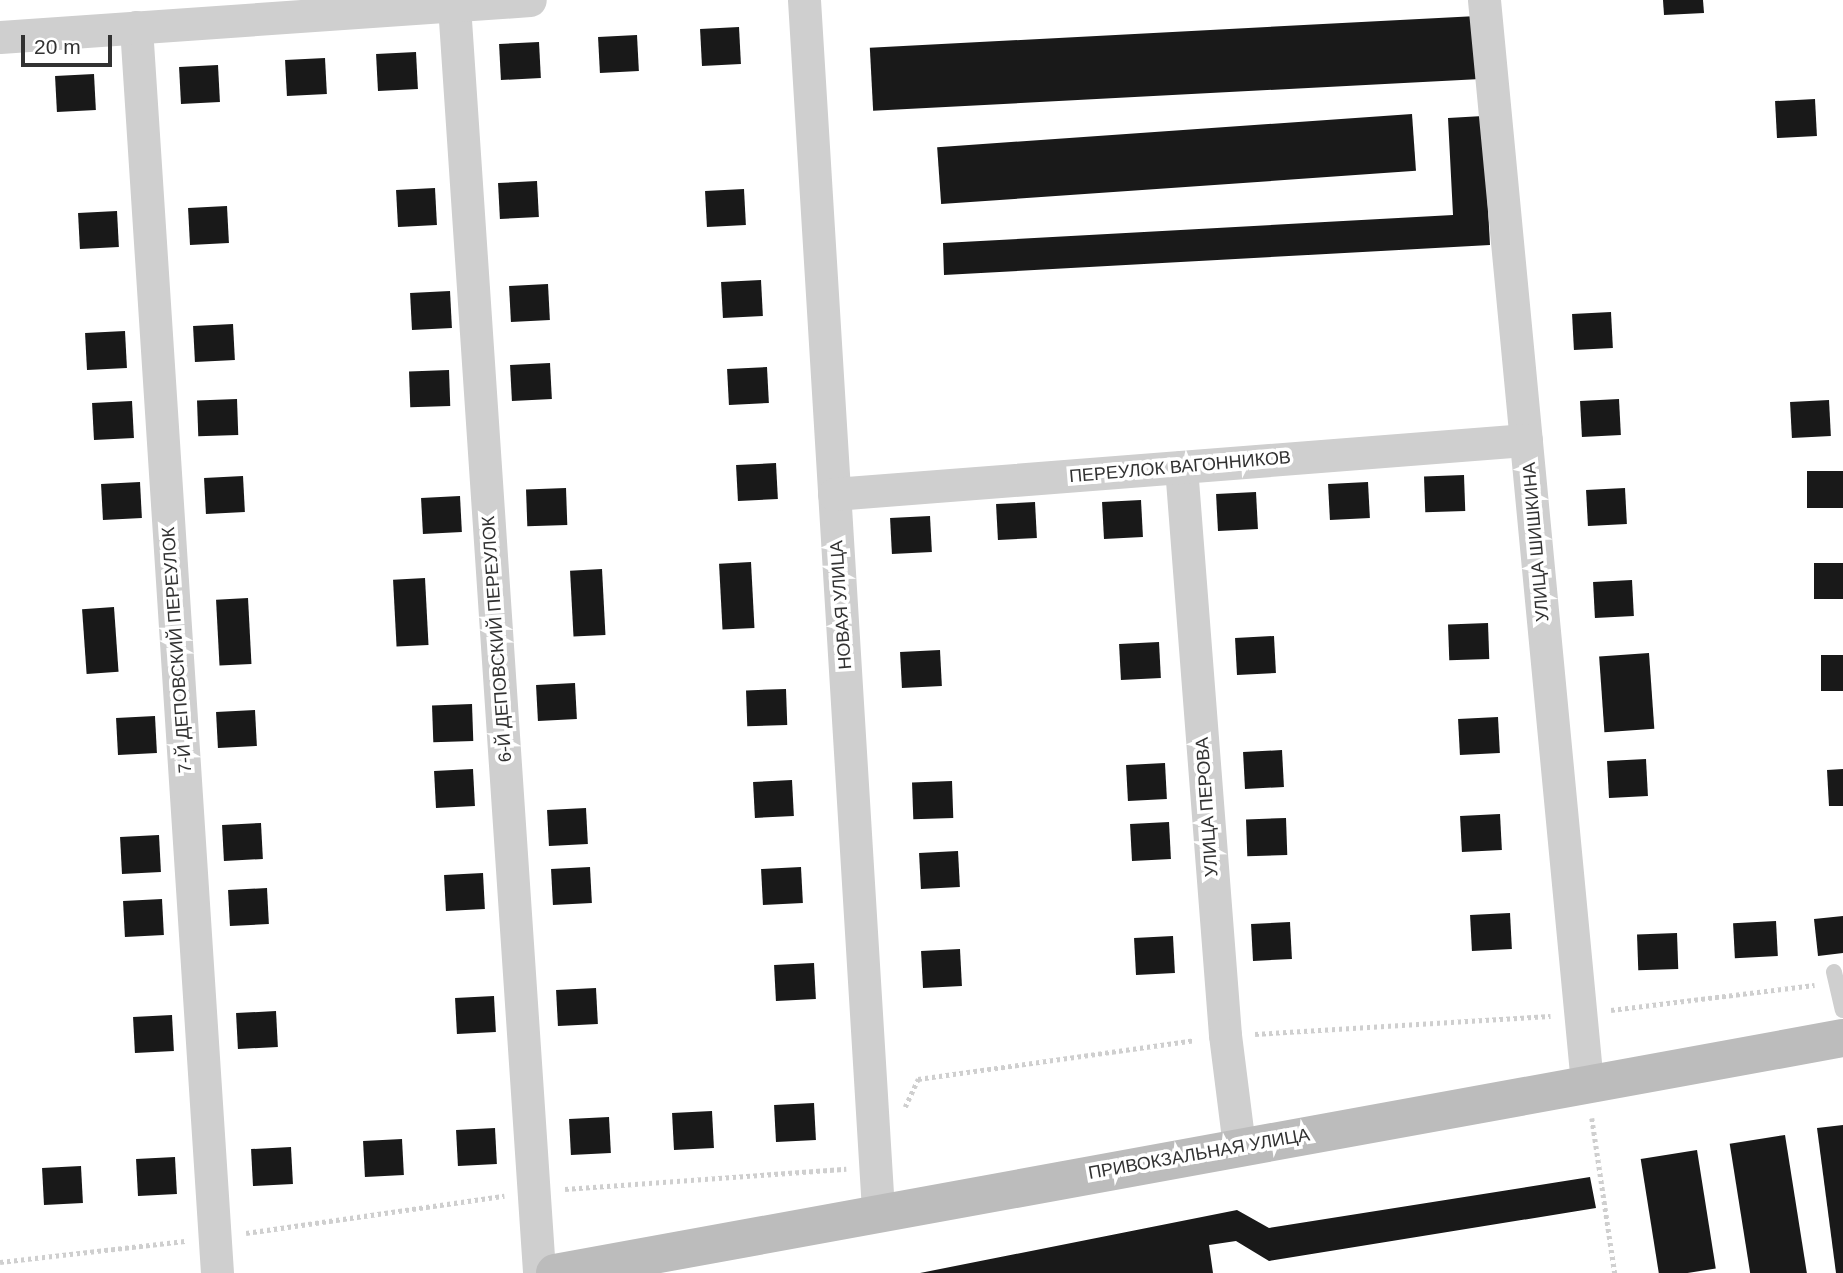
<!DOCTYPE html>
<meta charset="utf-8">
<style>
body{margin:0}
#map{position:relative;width:1843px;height:1273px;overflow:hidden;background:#fff;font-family:Helvetica,sans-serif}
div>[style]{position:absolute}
.building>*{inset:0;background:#191919;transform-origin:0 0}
.path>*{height:4.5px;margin-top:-2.25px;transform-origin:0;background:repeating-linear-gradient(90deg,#cfcfcf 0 3.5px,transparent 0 7px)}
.lane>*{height:16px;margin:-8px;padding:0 8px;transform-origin:8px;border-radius:8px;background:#cfcfcf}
.street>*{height:33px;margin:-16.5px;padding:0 16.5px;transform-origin:16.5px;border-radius:16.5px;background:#cfcfcf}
.secondary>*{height:38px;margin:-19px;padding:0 19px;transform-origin:19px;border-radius:19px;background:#bcbcbc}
span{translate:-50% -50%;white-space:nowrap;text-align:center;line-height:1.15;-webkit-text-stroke:7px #fff;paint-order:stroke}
.street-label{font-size:18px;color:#323232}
.scale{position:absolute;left:21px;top:35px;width:91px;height:32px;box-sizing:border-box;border:4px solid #323232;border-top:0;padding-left:9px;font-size:21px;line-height:24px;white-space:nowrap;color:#323232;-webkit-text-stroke:5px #fff;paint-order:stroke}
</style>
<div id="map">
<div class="building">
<i style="clip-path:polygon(1663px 0,1703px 0,1704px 13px,1664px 15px)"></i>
<i style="left:1477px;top:16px;width:63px;height:608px;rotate:87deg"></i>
<i style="left:739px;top:27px;width:37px;height:39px;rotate:87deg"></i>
<i style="left:637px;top:35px;width:36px;height:39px;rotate:87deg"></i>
<i style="left:539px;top:42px;width:36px;height:40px;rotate:87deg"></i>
<i style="left:416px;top:52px;width:37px;height:40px;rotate:87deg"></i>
<i style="left:325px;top:58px;width:36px;height:40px;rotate:87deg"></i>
<i style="left:218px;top:65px;width:37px;height:39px;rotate:87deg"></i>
<i style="left:94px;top:74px;width:36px;height:39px;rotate:87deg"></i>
<i style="left:1815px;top:99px;width:37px;height:40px;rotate:87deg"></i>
<i style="left:1412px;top:114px;width:57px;height:476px;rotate:86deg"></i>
<i style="clip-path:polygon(1483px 116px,1490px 245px,944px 275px,943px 243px,1453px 215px,1448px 118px)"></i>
<i style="left:537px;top:181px;width:36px;height:39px;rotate:87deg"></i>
<i style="left:435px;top:188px;width:37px;height:39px;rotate:87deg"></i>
<i style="left:744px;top:189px;width:36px;height:39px;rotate:87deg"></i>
<i style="left:227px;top:206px;width:37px;height:39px;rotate:87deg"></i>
<i style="left:117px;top:211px;width:36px;height:39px;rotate:87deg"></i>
<i style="left:761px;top:280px;width:36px;height:40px;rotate:87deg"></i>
<i style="left:548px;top:284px;width:36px;height:39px;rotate:87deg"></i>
<i style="left:450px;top:291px;width:37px;height:40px;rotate:87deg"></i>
<i style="left:1611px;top:312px;width:36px;height:39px;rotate:87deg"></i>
<i style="left:233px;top:324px;width:36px;height:40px;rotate:87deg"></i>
<i style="left:125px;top:331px;width:37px;height:40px;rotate:87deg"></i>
<i style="left:550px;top:363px;width:36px;height:40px;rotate:87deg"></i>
<i style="left:767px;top:367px;width:36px;height:40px;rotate:87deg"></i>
<i style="left:449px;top:370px;width:36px;height:40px;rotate:88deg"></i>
<i style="left:237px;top:399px;width:36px;height:40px;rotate:88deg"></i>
<i style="left:1619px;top:399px;width:36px;height:39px;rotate:87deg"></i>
<i style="left:1829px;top:400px;width:36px;height:39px;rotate:87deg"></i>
<i style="left:132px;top:401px;width:37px;height:40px;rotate:87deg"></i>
<i style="left:776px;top:463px;width:36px;height:40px;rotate:87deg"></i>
<i style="left:1843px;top:471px;width:37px;height:36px;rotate:90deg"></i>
<i style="left:1464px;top:475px;width:36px;height:40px;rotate:88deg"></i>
<i style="left:243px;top:476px;width:36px;height:39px;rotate:87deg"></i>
<i style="left:140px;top:482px;width:36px;height:39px;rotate:87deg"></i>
<i style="left:1368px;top:482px;width:36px;height:40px;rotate:87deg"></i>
<i style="left:566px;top:488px;width:37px;height:40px;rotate:88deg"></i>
<i style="left:1625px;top:488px;width:36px;height:39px;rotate:87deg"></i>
<i style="left:1256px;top:492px;width:37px;height:40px;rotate:87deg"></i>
<i style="left:460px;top:496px;width:36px;height:39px;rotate:87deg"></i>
<i style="left:1141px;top:500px;width:37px;height:39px;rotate:87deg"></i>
<i style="left:1035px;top:502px;width:36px;height:39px;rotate:87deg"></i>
<i style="left:930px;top:516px;width:36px;height:40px;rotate:87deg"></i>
<i style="left:751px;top:562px;width:66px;height:32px;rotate:87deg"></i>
<i style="left:1843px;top:563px;width:36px;height:29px;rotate:90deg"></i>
<i style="left:602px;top:569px;width:66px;height:32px;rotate:87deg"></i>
<i style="left:425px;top:578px;width:67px;height:32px;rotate:87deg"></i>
<i style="left:1632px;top:580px;width:36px;height:39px;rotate:87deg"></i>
<i style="left:248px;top:598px;width:66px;height:32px;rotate:87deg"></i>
<i style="left:114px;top:607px;width:65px;height:32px;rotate:86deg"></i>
<i style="left:1488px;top:623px;width:36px;height:40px;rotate:88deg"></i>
<i style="left:1274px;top:636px;width:37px;height:39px;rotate:87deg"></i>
<i style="left:1159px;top:642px;width:36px;height:40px;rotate:87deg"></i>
<i style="left:940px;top:650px;width:36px;height:40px;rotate:87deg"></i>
<i style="left:1649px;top:653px;width:76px;height:50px;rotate:86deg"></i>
<i style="left:1843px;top:655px;width:36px;height:22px;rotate:90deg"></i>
<i style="left:575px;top:683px;width:36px;height:39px;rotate:87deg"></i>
<i style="left:786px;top:689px;width:36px;height:40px;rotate:88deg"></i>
<i style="left:472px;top:704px;width:37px;height:40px;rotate:88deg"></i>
<i style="left:255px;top:710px;width:36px;height:39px;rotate:87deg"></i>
<i style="left:155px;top:716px;width:37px;height:39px;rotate:87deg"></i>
<i style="left:1498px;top:717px;width:36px;height:40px;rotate:87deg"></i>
<i style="left:1282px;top:750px;width:37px;height:39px;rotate:87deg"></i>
<i style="left:1646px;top:759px;width:37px;height:39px;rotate:87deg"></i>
<i style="left:1165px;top:763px;width:36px;height:39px;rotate:87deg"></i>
<i style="left:473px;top:769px;width:37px;height:39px;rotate:87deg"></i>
<i style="clip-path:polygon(1843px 769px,1843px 806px,1829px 806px,1827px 770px)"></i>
<i style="left:792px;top:780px;width:36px;height:39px;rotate:87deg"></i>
<i style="left:952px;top:781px;width:37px;height:40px;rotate:88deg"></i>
<i style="left:586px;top:808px;width:36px;height:39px;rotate:87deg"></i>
<i style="left:1500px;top:814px;width:36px;height:40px;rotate:87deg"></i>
<i style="left:1286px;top:818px;width:37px;height:40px;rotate:88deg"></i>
<i style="left:1169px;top:822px;width:37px;height:39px;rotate:87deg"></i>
<i style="left:261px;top:823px;width:36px;height:39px;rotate:87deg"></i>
<i style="left:159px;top:835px;width:37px;height:39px;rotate:87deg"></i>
<i style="left:958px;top:851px;width:36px;height:39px;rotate:87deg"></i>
<i style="left:590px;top:867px;width:36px;height:39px;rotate:87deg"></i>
<i style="left:801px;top:867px;width:36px;height:40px;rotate:87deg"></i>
<i style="left:483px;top:873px;width:36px;height:39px;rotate:87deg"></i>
<i style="left:267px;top:888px;width:36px;height:39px;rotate:87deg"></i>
<i style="left:162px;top:899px;width:36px;height:39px;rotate:87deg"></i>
<i style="left:1510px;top:913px;width:36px;height:40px;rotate:87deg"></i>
<i style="clip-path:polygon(1843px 916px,1843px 953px,1818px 956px,1814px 919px)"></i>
<i style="left:1776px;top:921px;width:35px;height:43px;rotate:87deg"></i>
<i style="left:1290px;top:922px;width:37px;height:39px;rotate:87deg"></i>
<i style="left:1677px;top:933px;width:36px;height:40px;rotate:88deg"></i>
<i style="left:1173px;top:936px;width:37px;height:39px;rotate:87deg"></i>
<i style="left:960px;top:949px;width:37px;height:39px;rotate:87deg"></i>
<i style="left:814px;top:963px;width:36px;height:40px;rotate:87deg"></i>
<i style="left:596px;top:988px;width:36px;height:40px;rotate:87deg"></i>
<i style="left:494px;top:996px;width:36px;height:39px;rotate:87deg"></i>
<i style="left:276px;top:1011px;width:36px;height:40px;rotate:87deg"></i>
<i style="left:172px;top:1015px;width:36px;height:39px;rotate:87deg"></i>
<i style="left:814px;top:1103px;width:37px;height:40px;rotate:87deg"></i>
<i style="left:712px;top:1111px;width:37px;height:40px;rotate:87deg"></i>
<i style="left:609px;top:1117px;width:36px;height:40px;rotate:87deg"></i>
<i style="clip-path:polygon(1843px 1125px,1843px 1273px,1836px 1273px,1817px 1128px)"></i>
<i style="left:495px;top:1128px;width:36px;height:39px;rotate:87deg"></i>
<i style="left:1785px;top:1135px;width:140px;height:56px;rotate:81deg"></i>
<i style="left:402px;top:1139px;width:36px;height:39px;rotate:87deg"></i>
<i style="left:291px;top:1147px;width:37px;height:40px;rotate:87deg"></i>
<i style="left:1697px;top:1150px;width:120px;height:57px;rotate:81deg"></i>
<i style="left:175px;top:1157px;width:37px;height:39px;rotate:87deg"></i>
<i style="left:81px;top:1166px;width:37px;height:39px;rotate:87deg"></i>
<i style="clip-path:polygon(1590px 1177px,1596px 1208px,1269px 1261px,1236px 1241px,1209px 1245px,1213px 1273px,920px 1273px,1237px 1210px,1269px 1228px)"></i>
</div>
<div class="path">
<i style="left:1611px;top:1010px;width:205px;rotate:-7deg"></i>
<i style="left:1255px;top:1034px;width:296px;rotate:-3.5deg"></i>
<i style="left:905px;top:1107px;width:31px;rotate:-65deg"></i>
<i style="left:918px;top:1079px;width:279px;rotate:-8deg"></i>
<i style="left:1592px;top:1118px;width:157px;rotate:81.6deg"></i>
<i style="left:565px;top:1189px;width:282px;rotate:-4.1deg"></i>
<i style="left:246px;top:1233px;width:261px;rotate:-8.2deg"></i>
<i style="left:0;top:1262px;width:186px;rotate:-6.5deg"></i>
</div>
<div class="lane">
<i style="left:1834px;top:972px;width:39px;rotate:77deg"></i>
</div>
<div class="street">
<i style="left:804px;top:0;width:1213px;rotate:86.5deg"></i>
<i style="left:1484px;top:0;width:1089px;rotate:84.57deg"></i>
<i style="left:454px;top:5px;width:1271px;rotate:86.16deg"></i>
<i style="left:136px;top:27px;width:1249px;rotate:86.28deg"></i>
<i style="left:0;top:37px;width:531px;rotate:-3.99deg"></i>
<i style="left:1181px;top:467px;width:570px;rotate:85.57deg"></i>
<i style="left:1225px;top:1035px;width:112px;rotate:82.8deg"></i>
<i style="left:834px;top:494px;width:694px;rotate:-4.46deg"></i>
</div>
<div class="secondary">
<i style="left:555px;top:1273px;width:1309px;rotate:-10.34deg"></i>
</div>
<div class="street-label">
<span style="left:1180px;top:467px;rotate:-5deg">ПЕРЕУЛОК ВАГОННИКОВ</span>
<span style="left:1536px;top:542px;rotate:-95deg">УЛИЦА ШИШКИНА</span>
<span style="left:841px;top:605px;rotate:-94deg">НОВАЯ УЛИЦА</span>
<span style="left:497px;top:639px;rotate:-94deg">6-Й ДЕПОВСКИЙ ПЕРЕУЛОК</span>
<span style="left:177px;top:650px;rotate:-94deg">7-Й ДЕПОВСКИЙ ПЕРЕУЛОК</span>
<span style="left:1207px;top:807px;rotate:-94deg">УЛИЦА ПЕРОВА</span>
<span style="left:1199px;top:1154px;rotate:-10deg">ПРИВОКЗАЛЬНАЯ УЛИЦА</span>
</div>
<div class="scale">20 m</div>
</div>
